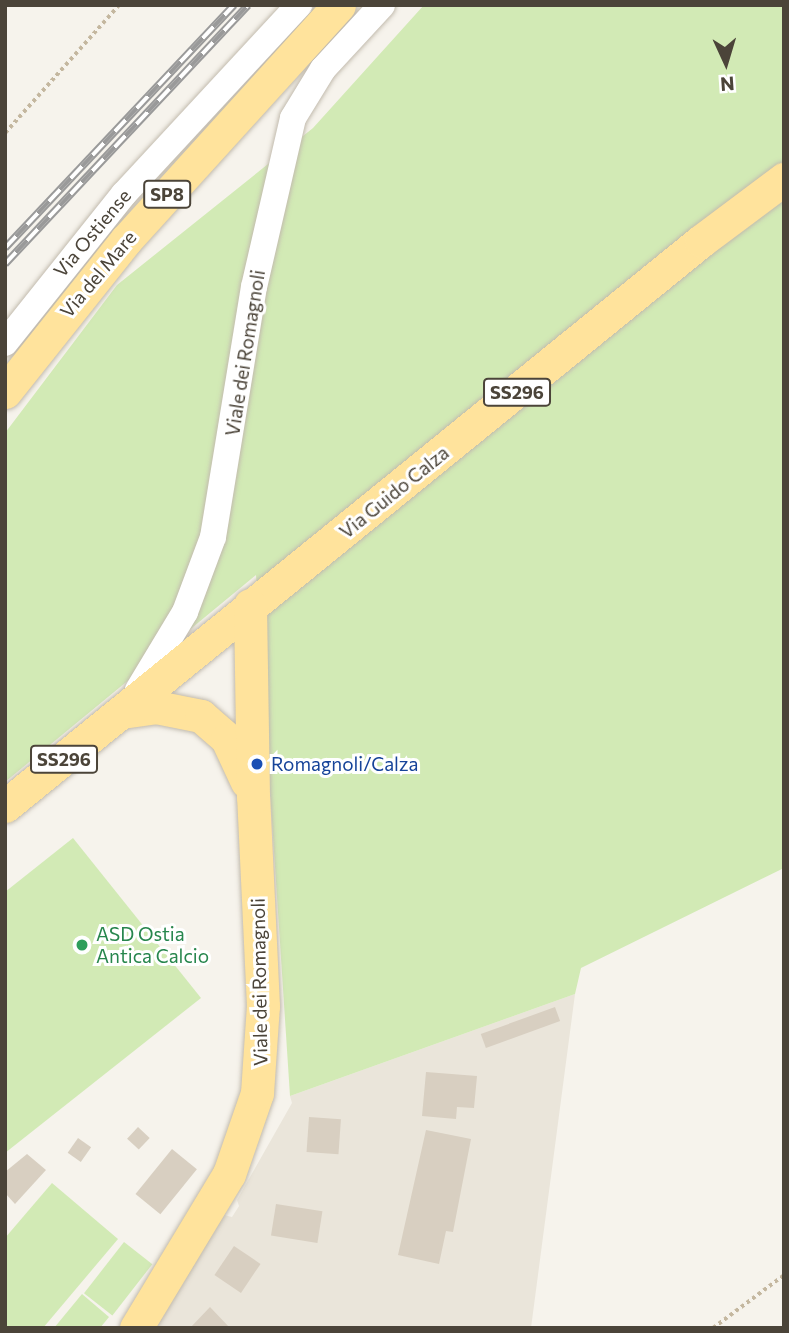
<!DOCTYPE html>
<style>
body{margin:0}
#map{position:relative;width:789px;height:1333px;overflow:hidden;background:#f6f3ec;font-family:Commissioner,sans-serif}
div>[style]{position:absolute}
.residential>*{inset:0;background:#eae5da}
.green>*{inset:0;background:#d2eab5;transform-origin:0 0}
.building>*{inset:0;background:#d8cfc1;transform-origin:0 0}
.path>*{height:3.5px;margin-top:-1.75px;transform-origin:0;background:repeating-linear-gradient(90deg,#c4b79f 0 3.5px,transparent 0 7px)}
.roads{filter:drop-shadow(0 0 2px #c2bbae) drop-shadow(0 0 2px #c2bbae)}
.minor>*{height:26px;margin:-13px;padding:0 13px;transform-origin:13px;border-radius:13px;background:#fff}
.major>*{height:33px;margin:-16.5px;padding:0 16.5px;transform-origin:16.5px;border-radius:16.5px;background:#ffe39c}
.rail>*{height:8px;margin-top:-4px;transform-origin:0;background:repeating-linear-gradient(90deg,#fff 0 16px,#9a9a9a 0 32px);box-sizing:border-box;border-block:2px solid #9a9a9a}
.dots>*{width:19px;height:19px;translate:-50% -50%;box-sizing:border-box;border:4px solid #fff;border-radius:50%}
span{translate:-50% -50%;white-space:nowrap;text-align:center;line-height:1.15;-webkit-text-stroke:6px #fff;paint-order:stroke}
.shield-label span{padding:2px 5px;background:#fff;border:2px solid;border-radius:5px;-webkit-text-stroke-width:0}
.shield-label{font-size:18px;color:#4b4439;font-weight:700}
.street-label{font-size:19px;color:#4b4439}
.transit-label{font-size:19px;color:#164399}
.left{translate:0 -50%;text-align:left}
.leisure-label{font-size:19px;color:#27864d}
.frame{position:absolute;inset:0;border:7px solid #4b4439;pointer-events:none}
.north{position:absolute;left:691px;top:28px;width:70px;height:70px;-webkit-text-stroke:5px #fff;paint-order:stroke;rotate:176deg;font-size:19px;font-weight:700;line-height:28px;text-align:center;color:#4b4439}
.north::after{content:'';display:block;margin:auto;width:24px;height:32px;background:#4b4439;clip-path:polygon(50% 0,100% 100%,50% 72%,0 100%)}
</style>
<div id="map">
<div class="residential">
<i style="clip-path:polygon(575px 994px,531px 1328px,153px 1328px,224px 1215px,232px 1217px,239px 1206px,237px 1200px,292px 1103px,290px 1096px)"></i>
</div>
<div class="green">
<i style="clip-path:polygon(424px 5px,784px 5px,784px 868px,581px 968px,575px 994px,290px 1096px,256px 575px,5px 782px,5px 433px,117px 285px,313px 128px)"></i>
<i style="clip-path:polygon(73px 838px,201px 998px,5px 1153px,5px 892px)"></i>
<i style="clip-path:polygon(52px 1183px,118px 1239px,43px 1328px,5px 1328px,5px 1238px)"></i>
<i style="left:124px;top:1242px;width:36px;height:65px;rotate:38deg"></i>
<i style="clip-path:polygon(82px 1294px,109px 1317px,100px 1328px,54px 1328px)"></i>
</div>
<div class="building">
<i style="left:555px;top:1007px;width:15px;height:79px;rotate:70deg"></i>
<i style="clip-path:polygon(426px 1072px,477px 1076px,474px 1108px,457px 1107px,456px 1119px,422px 1116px)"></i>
<i style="left:309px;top:1117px;width:32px;height:35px;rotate:4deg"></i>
<i style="left:138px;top:1127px;width:16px;height:16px;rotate:43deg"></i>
<i style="clip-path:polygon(426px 1130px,471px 1139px,453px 1232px,446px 1231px,439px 1264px,398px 1255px)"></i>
<i style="left:78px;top:1138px;width:16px;height:18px;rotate:35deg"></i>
<i style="left:172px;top:1149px;width:32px;height:58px;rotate:39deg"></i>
<i style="clip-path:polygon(27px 1154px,46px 1170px,15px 1204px,5px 1193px,5px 1172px)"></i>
<i style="left:276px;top:1204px;width:47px;height:32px;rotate:9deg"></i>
<i style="left:234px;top:1246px;width:32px;height:35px;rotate:34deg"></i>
<i style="clip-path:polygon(210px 1307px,230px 1328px,190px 1328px)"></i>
</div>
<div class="path">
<i style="left:5px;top:133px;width:171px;rotate:-48.3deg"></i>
<i style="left:713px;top:1328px;width:89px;rotate:-36.7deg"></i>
</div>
<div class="roads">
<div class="minor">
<i style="left:5px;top:343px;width:191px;rotate:-51.4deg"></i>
<i style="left:124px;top:194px;width:258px;rotate:-47.2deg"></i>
<i style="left:138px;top:690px;width:91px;rotate:-58.9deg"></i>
<i style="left:185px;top:612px;width:80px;rotate:-69.5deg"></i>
<i style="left:213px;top:537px;width:253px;rotate:-80.7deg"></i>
<i style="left:254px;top:287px;width:173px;rotate:-77deg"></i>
<i style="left:293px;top:118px;width:57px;rotate:-58.5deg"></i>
<i style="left:323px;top:69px;width:87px;rotate:-47.3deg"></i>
</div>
<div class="major">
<i style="left:5px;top:392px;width:194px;rotate:-51.5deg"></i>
<i style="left:126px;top:240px;width:317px;rotate:-47.8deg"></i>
<i style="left:122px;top:712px;width:34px;rotate:-8deg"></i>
<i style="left:156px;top:707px;width:46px;rotate:11.3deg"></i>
<i style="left:201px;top:716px;width:35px;rotate:41deg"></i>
<i style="left:227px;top:739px;width:47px;rotate:65.1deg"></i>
<i style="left:5px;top:806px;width:896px;rotate:-39.07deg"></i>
<i style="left:701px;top:241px;width:104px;rotate:-36.8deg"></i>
<i style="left:136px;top:1328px;width:180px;rotate:-58.9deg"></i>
<i style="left:229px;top:1174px;width:86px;rotate:-70.9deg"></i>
<i style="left:257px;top:1093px;width:87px;rotate:-86.1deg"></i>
<i style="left:263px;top:1006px;width:209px;rotate:-92.7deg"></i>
<i style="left:253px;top:797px;width:192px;rotate:-90.9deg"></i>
</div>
</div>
<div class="rail">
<i style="left:5px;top:248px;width:334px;rotate:-46.7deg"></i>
<i style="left:5px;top:264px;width:355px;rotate:-46.8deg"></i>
</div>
<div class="dots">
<i style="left:257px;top:764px;background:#1a4fb4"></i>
<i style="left:82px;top:945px;background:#2e9e5b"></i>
</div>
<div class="shield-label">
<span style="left:167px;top:194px">SP8</span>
<span style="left:517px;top:392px">SS296</span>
<span style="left:64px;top:759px">SS296</span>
</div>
<div class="street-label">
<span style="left:92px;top:233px;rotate:-50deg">Via Ostiense</span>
<span style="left:98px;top:274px;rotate:-50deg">Via del Mare</span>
<span style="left:245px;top:353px;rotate:-81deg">Viale dei Romagnoli</span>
<span style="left:394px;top:492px;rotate:-39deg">Via Guido Calza</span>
<span style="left:259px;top:982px;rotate:-91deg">Viale dei Romagnoli</span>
</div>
<div class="transit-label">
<span class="left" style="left:271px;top:764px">Romagnoli/Calza</span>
</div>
<div class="leisure-label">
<span class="left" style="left:96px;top:945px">ASD Ostia<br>Antica Calcio</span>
</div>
<div class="frame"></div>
<div class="north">N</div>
</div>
